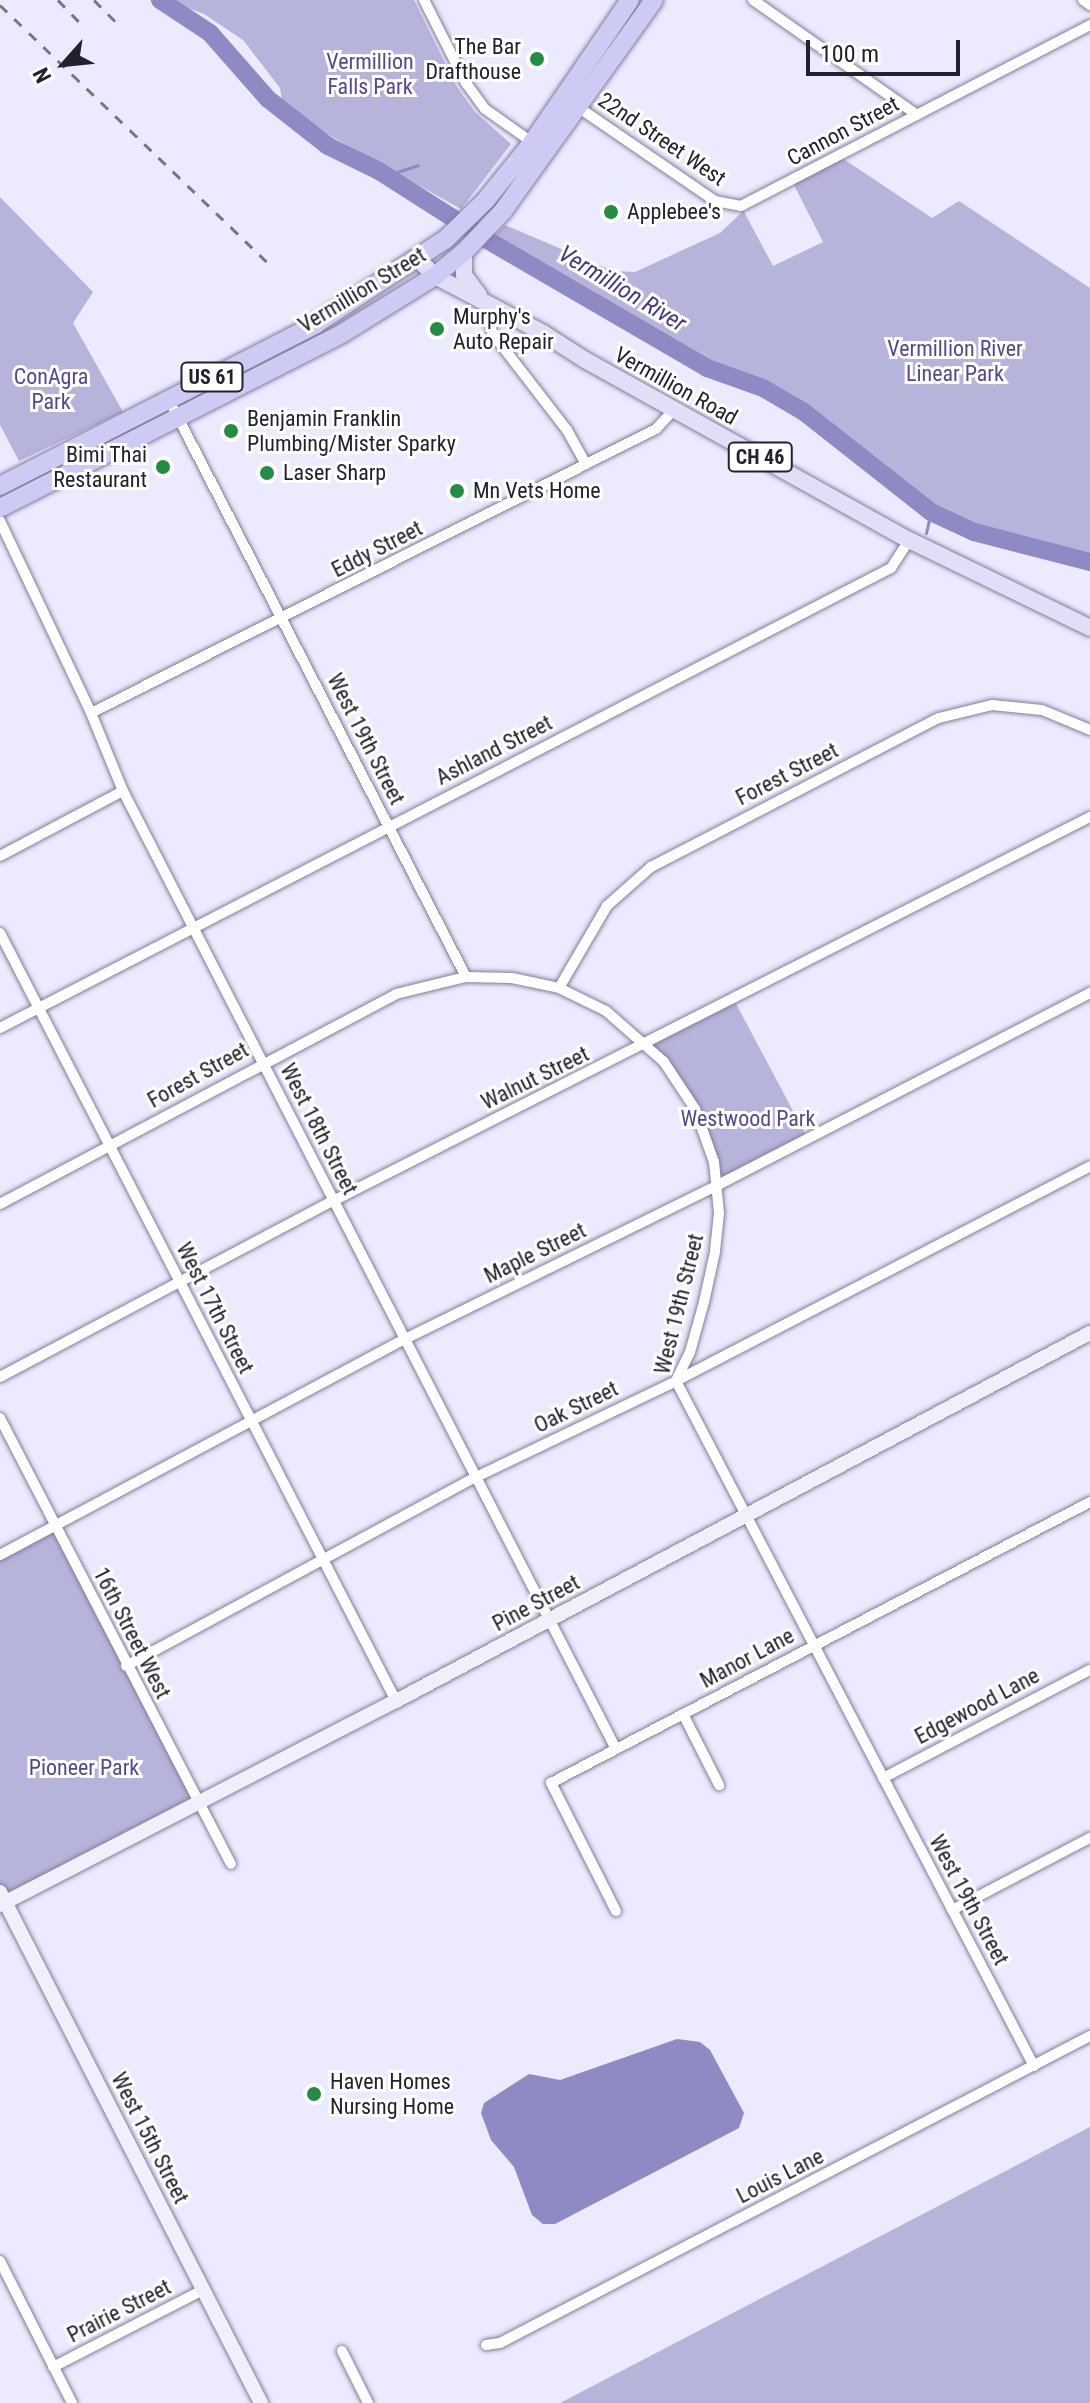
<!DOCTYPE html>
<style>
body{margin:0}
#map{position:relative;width:1090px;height:2403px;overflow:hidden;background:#ebeafe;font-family:"Roboto Condensed",sans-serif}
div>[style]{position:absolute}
.green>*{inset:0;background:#b7b4dc}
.water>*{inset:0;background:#8f89c4}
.stream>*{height:3px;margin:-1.5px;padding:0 1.5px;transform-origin:1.5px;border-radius:1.5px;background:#8f89c4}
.river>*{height:18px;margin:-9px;padding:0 9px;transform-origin:9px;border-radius:9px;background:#8f89c4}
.roads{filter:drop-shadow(0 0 2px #807e9b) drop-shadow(0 0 2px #807e9b)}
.street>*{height:10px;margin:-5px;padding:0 5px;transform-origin:5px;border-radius:5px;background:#fff}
.secondary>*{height:14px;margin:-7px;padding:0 7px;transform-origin:7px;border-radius:7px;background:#f0effc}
.primary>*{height:16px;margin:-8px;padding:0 8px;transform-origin:8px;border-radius:8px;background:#e1dff8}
.highway>*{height:18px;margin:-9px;padding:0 9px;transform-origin:9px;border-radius:9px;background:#cdcaf4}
.rail>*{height:3px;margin-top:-1.5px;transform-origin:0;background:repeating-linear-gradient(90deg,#777685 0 10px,transparent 0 20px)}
.dots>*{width:22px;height:22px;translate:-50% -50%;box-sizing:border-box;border:4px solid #fff;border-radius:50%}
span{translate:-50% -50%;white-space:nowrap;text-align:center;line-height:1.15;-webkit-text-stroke:6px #fff;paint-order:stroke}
.shield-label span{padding:2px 6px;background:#fff;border:2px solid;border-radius:6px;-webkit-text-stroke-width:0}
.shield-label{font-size:20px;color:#22212d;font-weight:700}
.poi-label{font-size:22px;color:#22212d}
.right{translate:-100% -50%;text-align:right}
.left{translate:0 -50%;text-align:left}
.park-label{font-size:22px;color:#544892}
.street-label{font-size:22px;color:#22212d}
.water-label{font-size:24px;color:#453880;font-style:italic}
.north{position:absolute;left:24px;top:24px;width:80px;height:80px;-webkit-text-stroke:6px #fff;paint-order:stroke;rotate:243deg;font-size:22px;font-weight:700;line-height:32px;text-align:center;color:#22212d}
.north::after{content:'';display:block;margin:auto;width:28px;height:36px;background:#22212d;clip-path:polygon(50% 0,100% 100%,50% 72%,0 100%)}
.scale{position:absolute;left:806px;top:40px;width:154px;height:36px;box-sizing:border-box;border:4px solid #22212d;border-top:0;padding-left:10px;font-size:24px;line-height:28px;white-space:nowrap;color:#22212d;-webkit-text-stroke:6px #fff;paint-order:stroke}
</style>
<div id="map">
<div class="green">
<i style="clip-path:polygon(166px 0,414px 0,457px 87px,475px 112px,511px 144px,461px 209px,318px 129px,282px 101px,280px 88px,243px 40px,204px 14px)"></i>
<i style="clip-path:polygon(839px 156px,932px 218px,959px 201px,1090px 288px,1090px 562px,974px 532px,931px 512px,804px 412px,763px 388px,707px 368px,489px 241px,505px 225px,613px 271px,635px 272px,720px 233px,741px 213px,741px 206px,773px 266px,823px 242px,792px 181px)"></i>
<i style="clip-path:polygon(0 197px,93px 292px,73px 323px,123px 412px,19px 461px,0 425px)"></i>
<i style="clip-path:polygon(734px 1000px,808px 1139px,718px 1185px,704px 1131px,648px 1044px)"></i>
<i style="clip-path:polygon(55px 1526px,199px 1804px,5px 1903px,0 1892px,0 1555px)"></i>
<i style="clip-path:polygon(1090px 2127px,1090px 2403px,560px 2403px)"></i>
</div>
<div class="water">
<i style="clip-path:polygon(677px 2039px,700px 2042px,710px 2050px,744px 2113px,739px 2128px,555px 2224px,543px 2224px,532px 2215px,514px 2167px,491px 2140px,481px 2113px,484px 2103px,529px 2074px,560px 2080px)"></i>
</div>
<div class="stream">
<i style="left:379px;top:171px;width:18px;rotate:3deg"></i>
<i style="left:397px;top:172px;width:22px;rotate:-18deg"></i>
<i style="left:926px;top:533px;width:22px;rotate:-77deg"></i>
</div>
<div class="river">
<i style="left:160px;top:0;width:60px;rotate:33.4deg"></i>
<i style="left:210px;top:33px;width:88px;rotate:48.7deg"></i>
<i style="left:268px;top:99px;width:76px;rotate:38.1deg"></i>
<i style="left:328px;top:146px;width:57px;rotate:26.1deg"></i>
<i style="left:379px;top:171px;width:130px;rotate:32.5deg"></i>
<i style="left:489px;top:241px;width:252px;rotate:30.2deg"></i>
<i style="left:707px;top:368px;width:59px;rotate:19.7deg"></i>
<i style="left:763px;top:388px;width:48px;rotate:30.3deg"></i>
<i style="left:804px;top:412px;width:162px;rotate:38.2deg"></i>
<i style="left:931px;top:512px;width:47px;rotate:24.9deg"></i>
<i style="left:974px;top:532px;width:120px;rotate:14.5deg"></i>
</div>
<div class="roads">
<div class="street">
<i style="left:424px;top:0;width:93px;rotate:63.2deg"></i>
<i style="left:466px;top:83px;width:32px;rotate:54deg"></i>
<i style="left:485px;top:109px;width:62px;rotate:35.2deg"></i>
<i style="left:753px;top:0;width:200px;rotate:35deg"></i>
<i style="left:1083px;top:0;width:9px;rotate:36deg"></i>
<i style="left:575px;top:105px;width:170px;rotate:34.4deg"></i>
<i style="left:715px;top:201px;width:26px;rotate:11deg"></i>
<i style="left:741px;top:206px;width:393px;rotate:-27.4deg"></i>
<i style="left:486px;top:301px;width:33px;rotate:79deg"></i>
<i style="left:492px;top:333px;width:123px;rotate:52.3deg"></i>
<i style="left:567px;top:430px;width:39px;rotate:61deg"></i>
<i style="left:169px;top:400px;width:649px;rotate:62.76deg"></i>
<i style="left:466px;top:977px;width:46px;rotate:1.2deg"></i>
<i style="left:512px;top:978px;width:48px;rotate:12deg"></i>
<i style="left:559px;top:988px;width:52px;rotate:26.1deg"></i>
<i style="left:606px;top:1011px;width:77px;rotate:41.3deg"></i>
<i style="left:664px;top:1062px;width:56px;rotate:56.6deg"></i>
<i style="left:695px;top:1109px;width:56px;rotate:70.3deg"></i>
<i style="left:714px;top:1162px;width:51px;rotate:84.4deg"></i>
<i style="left:719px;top:1213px;width:39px;rotate:96deg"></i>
<i style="left:715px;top:1252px;width:51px;rotate:102.4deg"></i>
<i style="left:704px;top:1302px;width:52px;rotate:105.6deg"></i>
<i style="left:690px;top:1352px;width:32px;rotate:116deg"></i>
<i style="left:676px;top:1381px;width:773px;rotate:62.41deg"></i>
<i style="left:0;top:521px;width:212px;rotate:64.6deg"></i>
<i style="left:91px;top:713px;width:84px;rotate:67.7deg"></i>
<i style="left:123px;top:791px;width:1077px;rotate:62.77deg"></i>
<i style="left:91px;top:713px;width:632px;rotate:-26.69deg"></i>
<i style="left:656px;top:429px;width:26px;rotate:-47deg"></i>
<i style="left:0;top:856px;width:139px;rotate:-27.9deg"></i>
<i style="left:0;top:933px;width:864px;rotate:62.72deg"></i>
<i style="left:559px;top:988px;width:95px;rotate:-59.7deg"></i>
<i style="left:607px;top:906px;width:59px;rotate:-41.6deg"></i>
<i style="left:651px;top:867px;width:324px;rotate:-27.4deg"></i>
<i style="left:939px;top:718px;width:55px;rotate:-13.8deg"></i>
<i style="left:992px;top:705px;width:50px;rotate:5.7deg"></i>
<i style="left:1042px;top:710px;width:52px;rotate:22.6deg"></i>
<i style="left:0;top:1028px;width:1003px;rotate:-27.31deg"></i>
<i style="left:891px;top:568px;width:33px;rotate:-57deg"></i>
<i style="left:0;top:1204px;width:448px;rotate:-27.9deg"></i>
<i style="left:396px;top:994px;width:72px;rotate:-13.7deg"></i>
<i style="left:0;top:1377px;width:377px;rotate:-27.9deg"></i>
<i style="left:333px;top:1201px;width:849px;rotate:-26.9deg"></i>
<i style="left:0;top:1418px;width:502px;rotate:62.62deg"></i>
<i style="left:0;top:1555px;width:459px;rotate:-28.1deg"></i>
<i style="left:405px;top:1339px;width:349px;rotate:-26.2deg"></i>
<i style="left:718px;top:1185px;width:419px;rotate:-27.3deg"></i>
<i style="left:126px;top:1666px;width:398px;rotate:-28.4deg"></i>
<i style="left:476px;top:1477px;width:222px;rotate:-25.6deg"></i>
<i style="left:676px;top:1381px;width:466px;rotate:-27.4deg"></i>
<i style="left:683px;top:1714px;width:80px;rotate:63.1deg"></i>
<i style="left:883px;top:1778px;width:233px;rotate:-27.6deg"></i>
<i style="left:952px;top:1910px;width:156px;rotate:-27.6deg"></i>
<i style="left:616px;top:1911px;width:144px;rotate:-116.9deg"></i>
<i style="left:551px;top:1783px;width:608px;rotate:-27.53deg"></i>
<i style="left:0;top:2261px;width:159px;rotate:63.1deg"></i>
<i style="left:486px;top:2345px;width:14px;rotate:-8deg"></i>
<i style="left:500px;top:2343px;width:665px;rotate:-27.49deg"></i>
<i style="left:342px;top:2351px;width:58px;rotate:63.4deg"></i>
<i style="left:53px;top:2367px;width:169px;rotate:-27.2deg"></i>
</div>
<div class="secondary">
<i style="left:0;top:1892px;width:574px;rotate:62.94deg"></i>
<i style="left:0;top:1905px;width:445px;rotate:-27.3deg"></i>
<i style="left:396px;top:1701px;width:786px;rotate:-27.94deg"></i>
</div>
<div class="primary">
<i style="left:464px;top:252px;width:23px;rotate:90deg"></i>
<i style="left:464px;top:275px;width:25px;rotate:53deg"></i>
<i style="left:418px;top:259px;width:24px;rotate:45deg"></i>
<i style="left:435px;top:276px;width:122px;rotate:27.8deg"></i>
<i style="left:543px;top:333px;width:50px;rotate:32.7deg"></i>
<i style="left:585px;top:360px;width:371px;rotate:29.1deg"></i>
<i style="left:909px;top:540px;width:201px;rotate:25.9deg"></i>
</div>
<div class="highway">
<i style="left:0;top:486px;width:355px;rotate:-27.1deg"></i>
<i style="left:316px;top:324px;width:155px;rotate:-33.2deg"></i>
<i style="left:446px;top:239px;width:56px;rotate:-44.3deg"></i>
<i style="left:486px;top:200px;width:73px;rotate:-51.1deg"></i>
<i style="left:532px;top:143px;width:173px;rotate:-55.6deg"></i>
<i style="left:0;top:508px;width:385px;rotate:-27deg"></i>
<i style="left:343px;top:333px;width:108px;rotate:-31.8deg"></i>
<i style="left:435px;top:276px;width:38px;rotate:-40deg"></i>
<i style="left:464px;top:252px;width:57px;rotate:-46.4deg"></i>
<i style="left:503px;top:211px;width:259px;rotate:-54.4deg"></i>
</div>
</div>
<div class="rail">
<i style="left:58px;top:0;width:36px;rotate:46deg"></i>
<i style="left:94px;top:0;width:35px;rotate:45deg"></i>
<i style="left:0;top:5px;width:379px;rotate:43.9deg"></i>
</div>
<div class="dots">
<i style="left:537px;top:59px;background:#248c43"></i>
<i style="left:611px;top:212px;background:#248c43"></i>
<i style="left:437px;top:329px;background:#248c43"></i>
<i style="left:231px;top:431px;background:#248c43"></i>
<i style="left:163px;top:467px;background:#248c43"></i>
<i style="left:267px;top:473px;background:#248c43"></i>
<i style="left:457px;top:491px;background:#248c43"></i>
<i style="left:314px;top:2094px;background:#248c43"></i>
</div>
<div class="shield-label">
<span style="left:212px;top:377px">US 61</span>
<span style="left:760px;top:457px">CH 46</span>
</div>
<div class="poi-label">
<span class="right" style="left:521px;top:59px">The Bar<br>Drafthouse</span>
<span class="left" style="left:627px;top:212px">Applebee's</span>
<span class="left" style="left:453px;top:329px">Murphy's<br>Auto Repair</span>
<span class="left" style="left:247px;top:431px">Benjamin Franklin<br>Plumbing/Mister Sparky</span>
<span class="right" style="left:147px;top:467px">Bimi Thai<br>Restaurant</span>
<span class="left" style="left:283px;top:473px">Laser Sharp</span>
<span class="left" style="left:473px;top:491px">Mn Vets Home</span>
<span class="left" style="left:330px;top:2094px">Haven Homes<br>Nursing Home</span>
</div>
<div class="park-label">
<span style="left:370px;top:74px">Vermillion<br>Falls Park</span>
<span style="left:955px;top:361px">Vermillion River<br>Linear Park</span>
<span style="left:51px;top:389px">ConAgra<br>Park</span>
<span style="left:748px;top:1119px">Westwood Park</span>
<span style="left:84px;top:1768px">Pioneer Park</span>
</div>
<div class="street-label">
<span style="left:843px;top:131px;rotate:-28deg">Cannon Street</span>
<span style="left:662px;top:139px;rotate:34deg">22nd Street West</span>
<span style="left:362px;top:290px;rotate:-31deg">Vermillion Street</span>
<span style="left:676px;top:386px;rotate:29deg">Vermillion Road</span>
<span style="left:377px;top:549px;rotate:-27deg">Eddy Street</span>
<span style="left:366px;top:739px;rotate:63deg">West 19th Street</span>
<span style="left:494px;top:750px;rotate:-27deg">Ashland Street</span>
<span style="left:787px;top:774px;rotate:-27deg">Forest Street</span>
<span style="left:198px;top:1075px;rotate:-29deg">Forest Street</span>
<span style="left:535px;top:1078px;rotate:-26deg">Walnut Street</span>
<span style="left:319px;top:1129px;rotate:63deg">West 18th Street</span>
<span style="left:535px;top:1253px;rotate:-26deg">Maple Street</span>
<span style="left:679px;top:1304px;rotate:-76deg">West 19th Street</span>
<span style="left:215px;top:1308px;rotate:63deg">West 17th Street</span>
<span style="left:576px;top:1407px;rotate:-26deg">Oak Street</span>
<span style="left:536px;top:1603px;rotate:-28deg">Pine Street</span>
<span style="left:132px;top:1633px;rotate:63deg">16th Street West</span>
<span style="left:747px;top:1658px;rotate:-28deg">Manor Lane</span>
<span style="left:977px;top:1706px;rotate:-28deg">Edgewood Lane</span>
<span style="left:969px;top:1900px;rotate:62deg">West 19th Street</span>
<span style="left:150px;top:2138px;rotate:63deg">West 15th Street</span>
<span style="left:780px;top:2176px;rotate:-27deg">Louis Lane</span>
<span style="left:119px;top:2311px;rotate:-27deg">Prairie Street</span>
</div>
<div class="water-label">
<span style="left:622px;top:289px;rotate:31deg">Vermillion River</span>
</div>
<div class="north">N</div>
<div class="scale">100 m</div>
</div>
